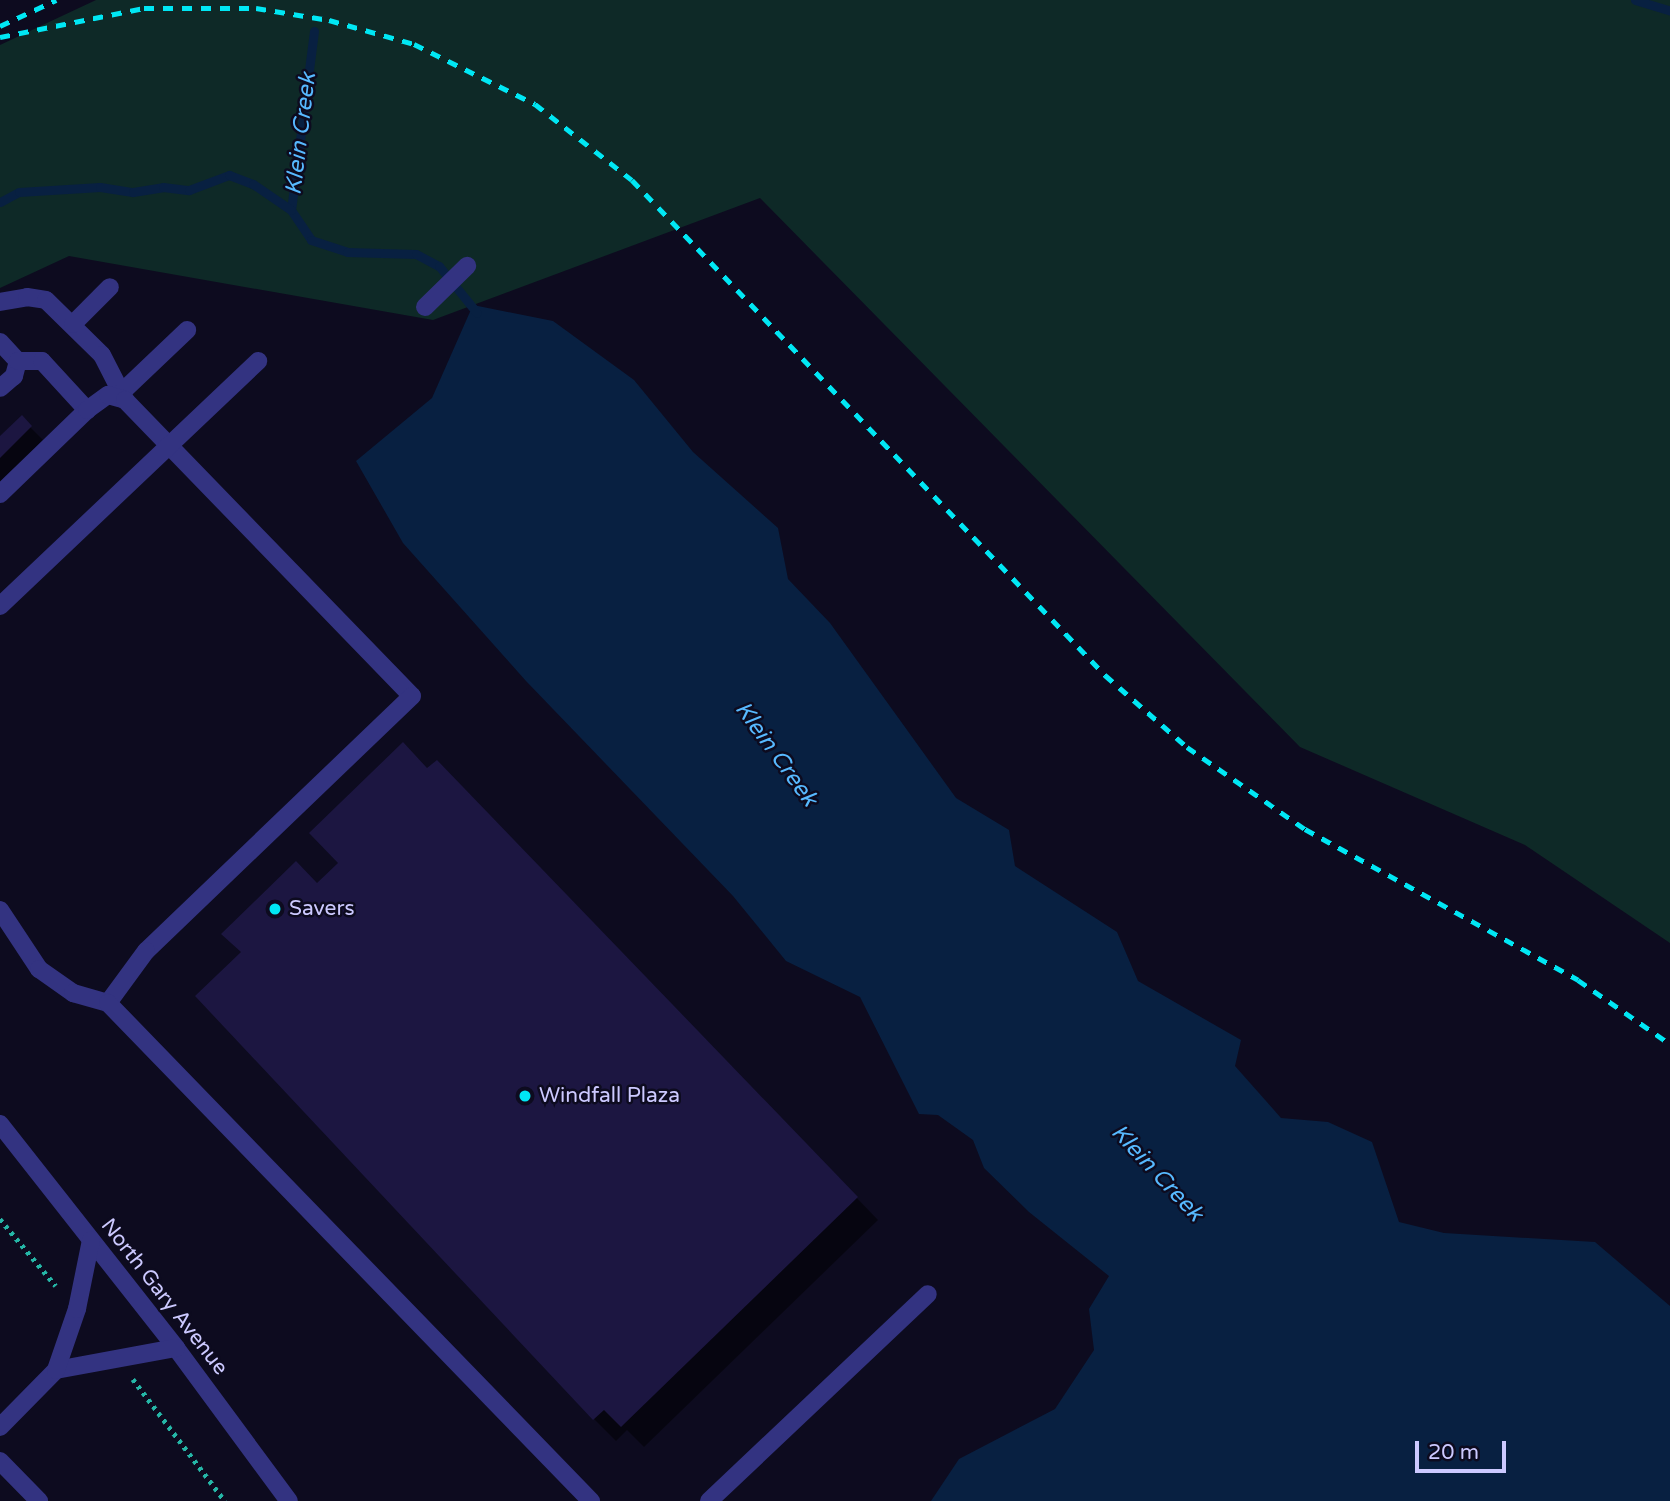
<!DOCTYPE html>
<style>
body{margin:0}
#map{position:relative;width:1670px;height:1501px;overflow:hidden;background:#0d0b1f;font-family:"Varela Round",sans-serif}
div>[style]{position:absolute}
.green>*{inset:0;background:#0e2927}
.water>*{inset:0;background:#082041}
.shadow>*{inset:0;background:#0007}
.stream>*{height:9px;margin:-4.5px;padding:0 4.5px;transform-origin:4.5px;border-radius:4.5px;background:#082041}
.building>*{inset:0;background:#1c1641}
.path>*{height:4.5px;margin-top:-2.25px;transform-origin:0;background:repeating-linear-gradient(90deg,#25b7a7 0 3.5px,transparent 0 8.5px)}
.minor>*{height:18px;margin:-9px;padding:0 9px;transform-origin:9px;border-radius:9px;background:#333381}
.rail>*{height:5px;margin-top:-2.5px;transform-origin:0;background:repeating-linear-gradient(90deg,#00e7f4 0 10px,transparent 0 19px)}
.dots>*{width:19px;height:19px;translate:-50% -50%;box-sizing:border-box;border:4px solid #0d0b1f;border-radius:50%}
span{translate:-50% -50%;white-space:nowrap;text-align:center;line-height:1.15;-webkit-text-stroke:5px #0d0b1f;paint-order:stroke}
.poi-label{font-size:21px;color:#ccc9ff}
.left{translate:0 -50%;text-align:left}
.street-label{font-size:21px;color:#ccc9ff}
.water-label{font-size:23px;color:#57b9ff;font-style:italic}
.scale{position:absolute;left:1415px;top:1441px;width:91px;height:32px;box-sizing:border-box;border:4px solid #ccc9ff;border-top:0;padding-left:9px;font-size:21px;line-height:24px;white-space:nowrap;color:#ccc9ff;-webkit-text-stroke:5px #0d0b1f;paint-order:stroke}
</style>
<div id="map">
<div class="green">
<i style="clip-path:polygon(96px 0,1670px 0,1670px 943px,1525px 845px,1300px 747px,760px 198px,433px 320px,69px 256px,0 288px,0 45px)"></i>
</div>
<div class="water">
<i style="clip-path:polygon(473px 305px,553px 321px,634px 380px,693px 452px,778px 528px,788px 579px,830px 623px,956px 798px,1009px 830px,1015px 866px,1117px 932px,1138px 981px,1241px 1040px,1235px 1066px,1281px 1118px,1328px 1122px,1372px 1142px,1399px 1222px,1444px 1233px,1595px 1242px,1670px 1306px,1670px 1501px,931px 1501px,959px 1459px,1055px 1409px,1094px 1350px,1089px 1309px,1109px 1276px,1029px 1212px,984px 1168px,973px 1140px,938px 1115px,919px 1114px,860px 997px,786px 961px,733px 896px,526px 681px,403px 543px,356px 461px,432px 398px)"></i>
</div>
<div class="shadow">
<i style="clip-path:polygon(21px 418px,52px 449px,0 500px,0 439px)"></i>
<i style="clip-path:polygon(428px 770px,458px 784px,878px 1220px,644px 1447px,627px 1430px,616px 1441px,594px 1419px,197px 996px,340px 863px)"></i>
</div>
<div class="stream">
<i style="left:1635px;top:0;width:37px;rotate:17deg"></i>
<i style="left:314px;top:31px;width:180px;rotate:97.3deg"></i>
<i style="left:291px;top:210px;width:36px;rotate:56deg"></i>
<i style="left:311px;top:240px;width:38px;rotate:18deg"></i>
<i style="left:347px;top:252px;width:69px;rotate:1.7deg"></i>
<i style="left:416px;top:254px;width:26px;rotate:28deg"></i>
<i style="left:439px;top:266px;width:60px;rotate:51deg"></i>
<i style="left:0;top:202px;width:21px;rotate:-28deg"></i>
<i style="left:19px;top:192px;width:81px;rotate:-3.5deg"></i>
<i style="left:100px;top:187px;width:33px;rotate:9deg"></i>
<i style="left:133px;top:192px;width:30px;rotate:-9deg"></i>
<i style="left:163px;top:187px;width:26px;rotate:7deg"></i>
<i style="left:189px;top:190px;width:43px;rotate:-20.6deg"></i>
<i style="left:229px;top:175px;width:26px;rotate:21deg"></i>
<i style="left:253px;top:184px;width:46px;rotate:34.4deg"></i>
</div>
<div class="building">
<i style="clip-path:polygon(22px 415px,32px 426px,0 458px,0 436px)"></i>
<i style="clip-path:polygon(403px 742px,427px 768px,437px 760px,858px 1197px,621px 1427px,604px 1410px,593px 1420px,195px 996px,241px 952px,221px 934px,296px 861px,317px 883px,338px 863px,309px 833px)"></i>
</div>
<div class="path">
<i style="left:0;top:1219px;width:87px;rotate:50.1deg"></i>
<i style="left:133px;top:1379px;width:153px;rotate:53deg"></i>
</div>
<div class="minor">
<i style="left:0;top:302px;width:27px;rotate:-10deg"></i>
<i style="left:27px;top:297px;width:19px;rotate:9deg"></i>
<i style="left:46px;top:300px;width:78px;rotate:44.5deg"></i>
<i style="left:102px;top:355px;width:51px;rotate:62.9deg"></i>
<i style="left:425px;top:307px;width:59px;rotate:-44.3deg"></i>
<i style="left:73px;top:324px;width:52px;rotate:-45deg"></i>
<i style="left:0;top:342px;width:26px;rotate:47deg"></i>
<i style="left:18px;top:361px;width:16px;rotate:105deg"></i>
<i style="left:14px;top:376px;width:18px;rotate:139deg"></i>
<i style="left:18px;top:361px;width:24px"></i>
<i style="left:42px;top:361px;width:67px;rotate:47.4deg"></i>
<i style="left:122px;top:392px;width:90px;rotate:-43.6deg"></i>
<i style="left:0;top:494px;width:121px;rotate:-44deg"></i>
<i style="left:87px;top:410px;width:26px;rotate:-36deg"></i>
<i style="left:108px;top:395px;width:18px;rotate:16deg"></i>
<i style="left:125px;top:400px;width:412px;rotate:45.9deg"></i>
<i style="left:412px;top:696px;width:368px;rotate:136.2deg"></i>
<i style="left:146px;top:951px;width:64px;rotate:126.2deg"></i>
<i style="left:0;top:606px;width:356px;rotate:-43.5deg"></i>
<i style="left:0;top:910px;width:71px;rotate:56.5deg"></i>
<i style="left:39px;top:969px;width:42px;rotate:35.2deg"></i>
<i style="left:73px;top:993px;width:36px;rotate:16deg"></i>
<i style="left:108px;top:1003px;width:694px;rotate:45.88deg"></i>
<i style="left:0;top:1124px;width:285px;rotate:51.8deg"></i>
<i style="left:176px;top:1348px;width:190px;rotate:53.6deg"></i>
<i style="left:56px;top:1370px;width:122px;rotate:-10.4deg"></i>
<i style="left:0;top:1427px;width:80px;rotate:-45.5deg"></i>
<i style="left:56px;top:1370px;width:65px;rotate:-71deg"></i>
<i style="left:77px;top:1309px;width:70px;rotate:-78.5deg"></i>
<i style="left:0;top:1461px;width:56px;rotate:45.7deg"></i>
<i style="left:709px;top:1501px;width:301px;rotate:-43.4deg"></i>
</div>
<div class="rail">
<i style="left:0;top:26px;width:62px;rotate:-24.9deg"></i>
<i style="left:0;top:37px;width:147px;rotate:-11.4deg"></i>
<i style="left:144px;top:8px;width:112px"></i>
<i style="left:256px;top:8px;width:74px;rotate:9.3deg"></i>
<i style="left:329px;top:20px;width:88px;rotate:15.8deg"></i>
<i style="left:414px;top:44px;width:135px;rotate:26.4deg"></i>
<i style="left:535px;top:104px;width:123px;rotate:38.1deg"></i>
<i style="left:632px;top:180px;width:685px;rotate:46.3deg"></i>
<i style="left:1105px;top:675px;width:109px;rotate:41.3deg"></i>
<i style="left:1187px;top:747px;width:144px;rotate:34.8deg"></i>
<i style="left:1305px;top:829px;width:312px;rotate:28.9deg"></i>
<i style="left:1578px;top:980px;width:112px;rotate:34.8deg"></i>
</div>
<div class="dots">
<i style="left:275px;top:909px;background:#00e7f4"></i>
<i style="left:525px;top:1096px;background:#00e7f4"></i>
</div>
<div class="poi-label">
<span class="left" style="left:289px;top:909px">Savers</span>
<span class="left" style="left:539px;top:1096px">Windfall Plaza</span>
</div>
<div class="street-label">
<span style="left:164px;top:1297px;rotate:52deg">North Gary Avenue</span>
</div>
<div class="water-label">
<span style="left:301px;top:134px;rotate:-83deg">Klein Creek</span>
<span style="left:776px;top:754px;rotate:54deg">Klein Creek</span>
<span style="left:1157px;top:1173px;rotate:47deg">Klein Creek</span>
</div>
<div class="scale">20 m</div>
</div>
